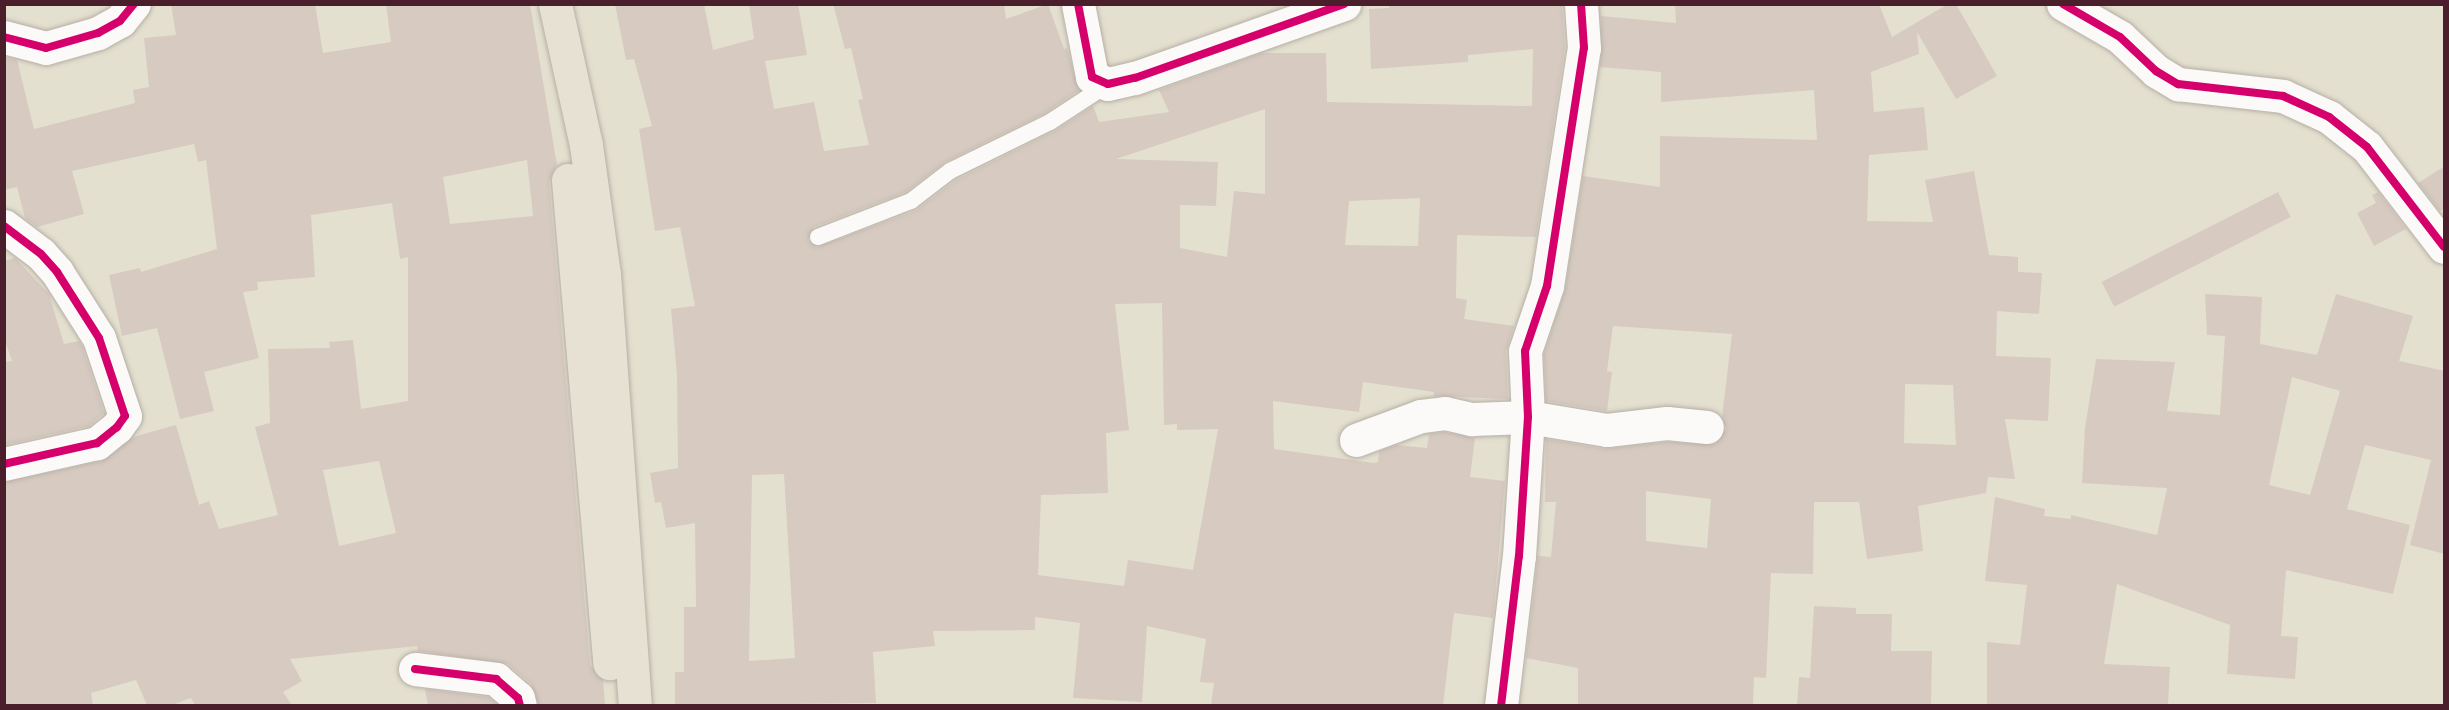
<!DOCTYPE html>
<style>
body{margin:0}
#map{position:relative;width:2449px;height:710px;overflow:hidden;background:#e4e0cf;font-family:Dekko,sans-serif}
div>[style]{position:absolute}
.building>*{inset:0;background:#d7cac1;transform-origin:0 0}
.roads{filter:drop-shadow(0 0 2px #b6afa6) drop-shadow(0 0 2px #b6afa6)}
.lane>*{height:16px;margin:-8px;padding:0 8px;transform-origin:8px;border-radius:8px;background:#fbfaf8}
.street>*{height:33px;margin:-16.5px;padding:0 16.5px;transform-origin:16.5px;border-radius:16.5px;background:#fbfaf8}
.primary>*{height:33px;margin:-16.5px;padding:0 16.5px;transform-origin:16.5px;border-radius:16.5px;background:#e7e1d4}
.cycleway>*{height:8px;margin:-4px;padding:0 4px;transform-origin:4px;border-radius:4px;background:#d6006c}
span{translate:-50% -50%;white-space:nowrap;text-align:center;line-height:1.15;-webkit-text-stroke:4.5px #fcf5e5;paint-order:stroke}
.frame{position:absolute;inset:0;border:6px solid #4a1f2b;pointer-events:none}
</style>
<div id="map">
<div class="building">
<i style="clip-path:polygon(evenodd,171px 4px,315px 4px,323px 53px,391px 42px,386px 4px,530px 4px,557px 165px,549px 182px,590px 665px,603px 680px,605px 705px,538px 705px,531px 684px,508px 664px,418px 651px,417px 646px,290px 659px,302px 681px,283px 692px,292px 705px,195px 705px,191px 698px,172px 705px,147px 705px,136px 680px,91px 693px,93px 705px,4px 705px,4px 482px,101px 461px,133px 437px,176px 425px,199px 505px,209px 501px,219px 529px,278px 515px,255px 427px,270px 423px,268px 349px,330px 348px,329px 342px,353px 340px,361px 409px,408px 401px,408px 257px,400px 259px,392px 203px,311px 215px,315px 277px,257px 282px,258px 290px,243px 292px,259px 358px,204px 372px,214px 411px,180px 419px,157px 328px,122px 336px,109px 275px,140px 268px,141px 272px,217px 249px,206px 160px,198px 162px,194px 144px,72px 171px,84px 214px,37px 227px,25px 218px,17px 187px,4px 190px,4px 57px,17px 60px,34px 129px,135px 103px,133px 90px,149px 87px,144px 38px,176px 35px,171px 4px,527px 160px,533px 216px,450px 224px,443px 177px,527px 160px,171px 4px,379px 461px,396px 533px,339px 546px,323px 470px,379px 461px)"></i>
<i style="clip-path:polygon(evenodd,615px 4px,704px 4px,713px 50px,754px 39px,749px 4px,798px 4px,807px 55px,765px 61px,774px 109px,814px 102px,824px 151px,869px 145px,858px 100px,863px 99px,851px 48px,845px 49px,833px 4px,1004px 4px,1006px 19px,1048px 4px,1064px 49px,1067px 48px,1079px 90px,1045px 113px,945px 162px,906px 192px,814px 227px,808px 240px,817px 247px,915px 211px,956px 180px,1055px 131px,1093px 106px,1099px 122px,1169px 112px,1159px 90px,1261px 53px,1326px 53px,1327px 102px,1532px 106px,1533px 49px,1468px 55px,1468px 62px,1371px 69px,1369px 9px,1389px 8px,1389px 4px,1562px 4px,1565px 47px,1536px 237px,1457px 235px,1456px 298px,1467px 300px,1464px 319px,1514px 326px,1506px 351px,1508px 399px,1434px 396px,1434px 392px,1363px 382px,1359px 412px,1273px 401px,1274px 449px,1374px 463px,1378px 462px,1379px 451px,1397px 445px,1427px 448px,1429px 434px,1444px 432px,1475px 438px,1470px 477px,1505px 481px,1493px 618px,1454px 613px,1443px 705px,1211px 705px,1214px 683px,1200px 682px,1206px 639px,1147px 626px,1142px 702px,1073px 698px,1080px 623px,1035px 617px,1035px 630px,933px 631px,935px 646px,873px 652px,876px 703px,675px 705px,675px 672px,684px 672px,684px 607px,696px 607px,695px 523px,666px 528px,661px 502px,655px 503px,650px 473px,678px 468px,677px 375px,671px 309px,695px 306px,680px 227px,655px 231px,639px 129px,652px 126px,634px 59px,626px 60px,615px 4px,1265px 109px,1265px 194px,1234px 191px,1227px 257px,1180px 248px,1180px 205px,1216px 206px,1218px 162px,1116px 159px,1265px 109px,615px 4px,1420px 198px,1418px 246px,1345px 245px,1349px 201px,1420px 198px,615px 4px,1162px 303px,1164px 425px,1177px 424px,1177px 430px,1218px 429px,1193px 570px,1128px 560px,1124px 586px,1038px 575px,1041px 495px,1108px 493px,1106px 433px,1129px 430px,1115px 304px,1162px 303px,615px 4px,784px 474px,795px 658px,749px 661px,752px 475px,784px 474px)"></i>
<i style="clip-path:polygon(evenodd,1675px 4px,1879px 4px,1892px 37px,1948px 4px,1956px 4px,1997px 76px,1956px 99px,1917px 32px,1919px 54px,1871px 72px,1874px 112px,1924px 107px,1928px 150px,1869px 155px,1867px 221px,1933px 222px,1925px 180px,1974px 171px,1989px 255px,2018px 257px,2018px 272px,2042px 273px,2039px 314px,1997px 311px,1996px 356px,2051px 358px,2048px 421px,2005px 419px,2015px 479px,1988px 477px,1986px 493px,1918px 506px,1923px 551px,1867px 559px,1859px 502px,1814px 502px,1813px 574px,1771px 573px,1766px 678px,1754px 677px,1753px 705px,1578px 705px,1578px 668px,1526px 658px,1538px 556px,1551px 557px,1556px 502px,1545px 502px,1546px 439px,1604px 449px,1667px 442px,1715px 444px,1726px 429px,1722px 417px,1732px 334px,1613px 326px,1607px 371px,1612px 372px,1607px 411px,1546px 401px,1544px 354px,1565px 289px,1583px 176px,1660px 187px,1660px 136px,1817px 140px,1814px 90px,1661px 102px,1661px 72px,1600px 67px,1601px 16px,1676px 23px,1675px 4px,1905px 384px,1953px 385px,1956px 445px,1904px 443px,1905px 384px,1675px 4px,1646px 491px,1711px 499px,1707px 548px,1646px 541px,1646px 491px)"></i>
<i style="clip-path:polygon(2445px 166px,2445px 208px,2440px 211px,2418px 183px)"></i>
<i style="left:2278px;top:192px;width:28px;height:198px;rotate:63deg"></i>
<i style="clip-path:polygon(2378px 192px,2406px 229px,2374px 246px,2357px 213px,2376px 203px,2372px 195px)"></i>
<i style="clip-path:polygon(15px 258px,49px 294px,64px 344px,79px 341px,82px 346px,104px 413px,89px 426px,4px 445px,4px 362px,12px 361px,4px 338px,4px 261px)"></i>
<i style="clip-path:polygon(evenodd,2205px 294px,2262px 297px,2260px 344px,2317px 355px,2336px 294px,2413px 316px,2399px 361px,2445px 371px,2445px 554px,2410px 545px,2431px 460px,2365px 445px,2347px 509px,2410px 525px,2393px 594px,2286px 570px,2281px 636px,2298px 637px,2295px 679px,2227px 674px,2230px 625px,2117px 584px,2104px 664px,2170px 667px,2168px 705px,1987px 705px,1987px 642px,2020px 645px,2027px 585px,1985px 581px,1995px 497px,2045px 509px,2044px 516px,2071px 519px,2071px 515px,2157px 535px,2167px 488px,2082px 483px,2085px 428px,2096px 359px,2175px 362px,2167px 411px,2220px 415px,2225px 336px,2207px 335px,2205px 294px,2292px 377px,2340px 391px,2310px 495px,2269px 485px,2292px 377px)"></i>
<i style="clip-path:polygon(1814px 606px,1856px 608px,1856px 614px,1892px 614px,1891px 651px,1932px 651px,1931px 705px,1797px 705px,1799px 677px,1810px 678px)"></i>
<i style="clip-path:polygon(425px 689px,488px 697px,498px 705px,428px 705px)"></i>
</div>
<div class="roads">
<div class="lane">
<i style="left:818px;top:237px;width:100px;rotate:-21.2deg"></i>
<i style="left:911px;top:201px;width:49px;rotate:-37.6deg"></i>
<i style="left:950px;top:171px;width:111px;rotate:-26.1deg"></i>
<i style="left:1050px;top:122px;width:69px;rotate:-33.2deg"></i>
</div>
<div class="street">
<i style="left:1078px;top:4px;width:74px;rotate:79.1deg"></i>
<i style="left:1092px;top:77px;width:17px;rotate:24deg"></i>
<i style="left:1108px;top:84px;width:28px;rotate:-13deg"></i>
<i style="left:1135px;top:78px;width:222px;rotate:-19.5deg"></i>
<i style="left:2063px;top:4px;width:66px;rotate:30.1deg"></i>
<i style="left:2120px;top:37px;width:50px;rotate:43.4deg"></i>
<i style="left:2156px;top:71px;width:26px;rotate:31deg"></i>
<i style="left:2178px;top:84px;width:106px;rotate:6.5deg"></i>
<i style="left:2283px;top:96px;width:51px;rotate:24.5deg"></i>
<i style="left:2329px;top:117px;width:48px;rotate:38.3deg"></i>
<i style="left:2367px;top:147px;width:126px;rotate:52.4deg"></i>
<i style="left:4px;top:37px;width:43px;rotate:14.7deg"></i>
<i style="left:46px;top:48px;width:54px;rotate:-16.1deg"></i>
<i style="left:98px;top:33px;width:25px;rotate:-29deg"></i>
<i style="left:120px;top:21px;width:22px;rotate:-51deg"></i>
<i style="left:4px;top:226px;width:46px;rotate:37.1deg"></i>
<i style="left:41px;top:254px;width:24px;rotate:48deg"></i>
<i style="left:57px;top:272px;width:78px;rotate:57.5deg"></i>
<i style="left:99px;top:338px;width:82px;rotate:71.6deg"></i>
<i style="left:125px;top:416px;width:14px;rotate:126deg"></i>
<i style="left:117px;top:427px;width:26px;rotate:141deg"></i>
<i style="left:97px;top:443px;width:95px;rotate:167.3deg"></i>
<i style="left:1356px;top:440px;width:69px;rotate:-20.3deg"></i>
<i style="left:1421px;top:416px;width:24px;rotate:-7deg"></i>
<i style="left:1445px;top:413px;width:28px;rotate:13deg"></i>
<i style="left:1472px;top:419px;width:56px;rotate:-2deg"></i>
<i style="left:1528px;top:417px;width:80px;rotate:9.3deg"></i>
<i style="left:1607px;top:430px;width:60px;rotate:-6.7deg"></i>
<i style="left:1667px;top:423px;width:40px;rotate:5.7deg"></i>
<i style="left:415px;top:669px;width:82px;rotate:7deg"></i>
<i style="left:496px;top:679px;width:29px;rotate:41deg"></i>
<i style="left:518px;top:698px;width:8px;rotate:76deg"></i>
<i style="left:1501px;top:706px;width:151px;rotate:-83.2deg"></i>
<i style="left:1519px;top:556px;width:139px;rotate:-86.3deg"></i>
<i style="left:1528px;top:417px;width:66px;rotate:-92.6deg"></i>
<i style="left:1525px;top:351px;width:69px;rotate:-71.3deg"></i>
<i style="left:1547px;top:286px;width:241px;rotate:-81.2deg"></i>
<i style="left:1584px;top:48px;width:44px;rotate:-93.9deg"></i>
</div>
<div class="primary">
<i style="left:555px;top:4px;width:144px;rotate:77.6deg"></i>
<i style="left:586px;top:145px;width:130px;rotate:82.1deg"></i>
<i style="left:604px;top:274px;width:433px;rotate:85.9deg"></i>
<i style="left:568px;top:180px;width:485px;rotate:85.1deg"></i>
</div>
</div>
<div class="cycleway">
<i style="left:1078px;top:4px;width:74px;rotate:79.1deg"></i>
<i style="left:1092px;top:77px;width:17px;rotate:24deg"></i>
<i style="left:1108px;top:84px;width:28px;rotate:-13deg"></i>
<i style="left:1135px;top:78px;width:222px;rotate:-19.5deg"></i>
<i style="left:2063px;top:4px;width:66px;rotate:30.1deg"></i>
<i style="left:2120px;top:37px;width:50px;rotate:43.4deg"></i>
<i style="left:2156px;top:71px;width:26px;rotate:31deg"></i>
<i style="left:2178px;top:84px;width:106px;rotate:6.5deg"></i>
<i style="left:2283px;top:96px;width:51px;rotate:24.5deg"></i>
<i style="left:2329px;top:117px;width:48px;rotate:38.3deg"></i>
<i style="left:2367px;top:147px;width:126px;rotate:52.4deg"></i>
<i style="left:4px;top:37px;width:43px;rotate:14.7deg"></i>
<i style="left:46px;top:48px;width:54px;rotate:-16.1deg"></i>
<i style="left:98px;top:33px;width:25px;rotate:-29deg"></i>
<i style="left:120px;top:21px;width:22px;rotate:-51deg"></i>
<i style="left:4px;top:226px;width:46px;rotate:37.1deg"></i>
<i style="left:41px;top:254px;width:24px;rotate:48deg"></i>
<i style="left:57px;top:272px;width:78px;rotate:57.5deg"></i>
<i style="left:99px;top:338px;width:82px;rotate:71.6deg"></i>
<i style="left:125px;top:416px;width:14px;rotate:126deg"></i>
<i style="left:117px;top:427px;width:26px;rotate:141deg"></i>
<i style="left:97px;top:443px;width:95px;rotate:167.3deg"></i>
<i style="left:415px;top:669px;width:82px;rotate:7deg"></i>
<i style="left:496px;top:679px;width:29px;rotate:41deg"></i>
<i style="left:518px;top:698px;width:8px;rotate:76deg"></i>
<i style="left:1501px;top:706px;width:151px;rotate:-83.2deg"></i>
<i style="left:1519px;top:556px;width:139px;rotate:-86.3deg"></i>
<i style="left:1528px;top:417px;width:66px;rotate:-92.6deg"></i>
<i style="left:1525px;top:351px;width:69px;rotate:-71.3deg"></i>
<i style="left:1547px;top:286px;width:241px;rotate:-81.2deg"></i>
<i style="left:1584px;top:48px;width:44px;rotate:-93.9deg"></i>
</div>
<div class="frame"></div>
</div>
